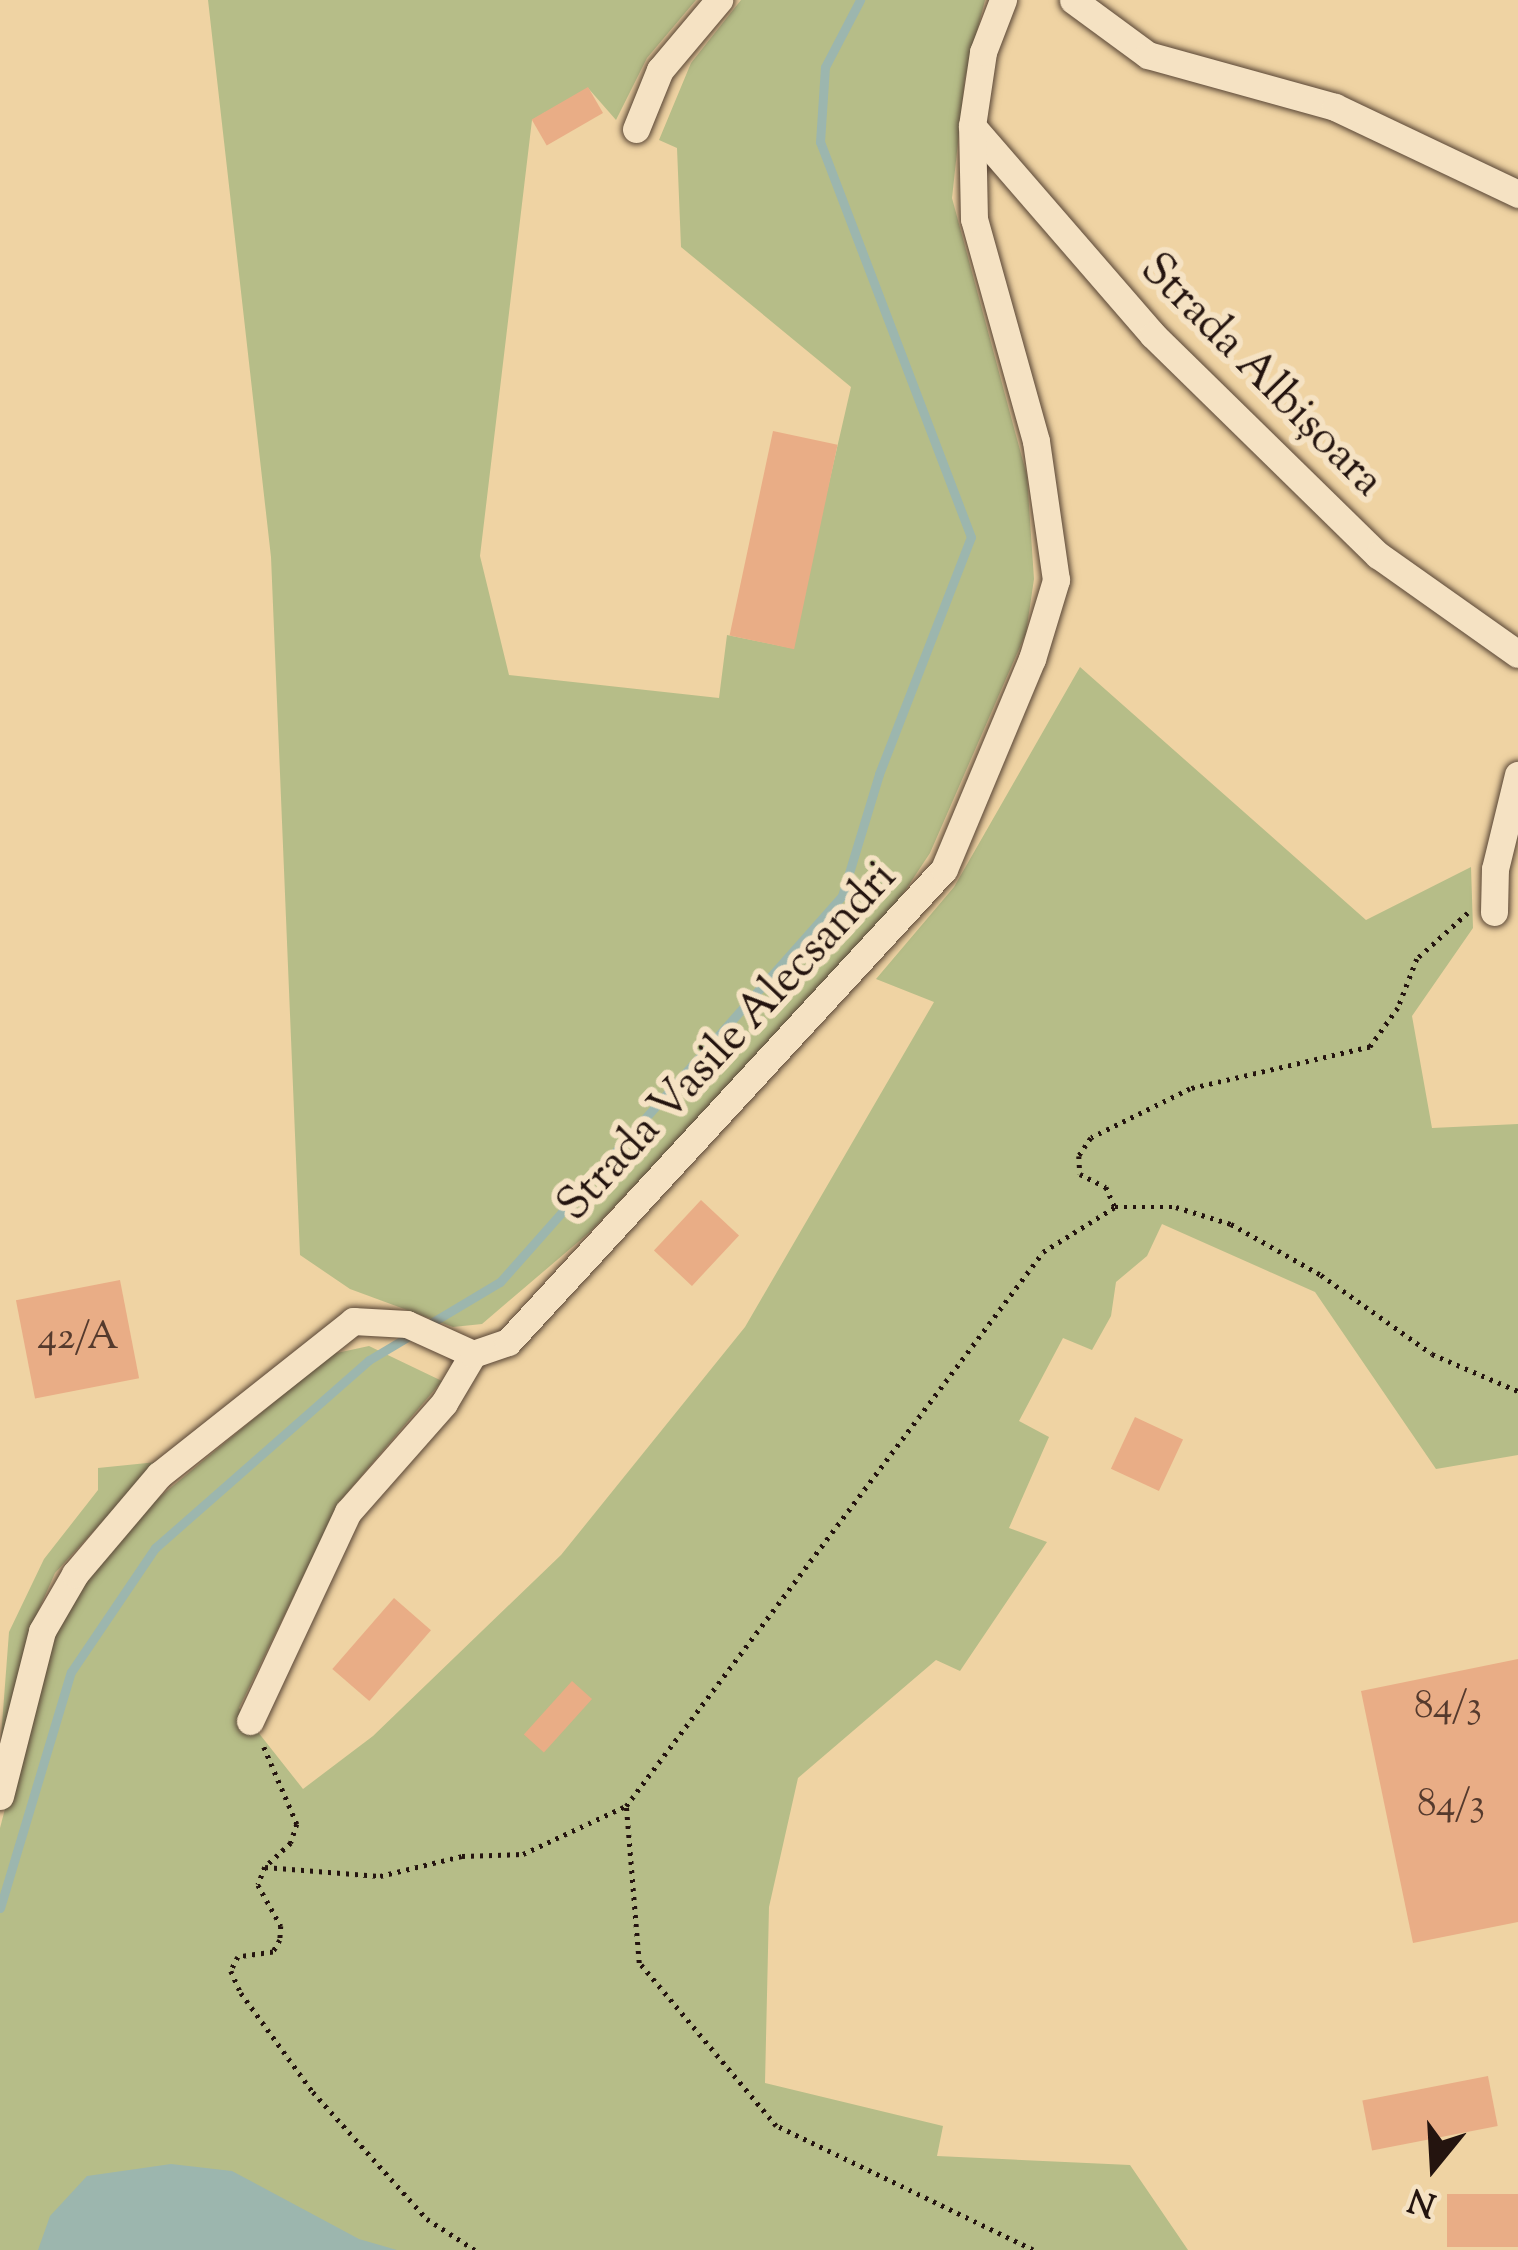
<!DOCTYPE html>
<meta charset="utf-8">
<style>
body{margin:0}
#map{position:relative;width:1518px;height:2250px;overflow:hidden;background:#efd3a3;font-family:"Sorts Mill Goudy",serif}
div>[style]{position:absolute}
.green>*{inset:0;background:#b6bd88}
.water>*{inset:0;background:#9cb6ae}
.stream>*{height:9px;margin:-4.5px;padding:0 4.5px;transform-origin:4.5px;border-radius:4.5px;background:#9cb6ae}
.building>*{inset:0;background:#e9ad86;transform-origin:0 0}
.path>*{height:4.5px;margin-top:-2.25px;transform-origin:0;background:repeating-linear-gradient(90deg,#24140f 0 3px,transparent 0 9px)}
.roads{filter:drop-shadow(0 0 3px #574434) drop-shadow(0 0 3px #574434)}
.minor>*{height:27px;margin:-13.5px;padding:0 13.5px;transform-origin:13.5px;border-radius:13.5px;background:#f5e2c3}
span{translate:-50% -50%;white-space:nowrap;text-align:center;line-height:1.15;-webkit-text-stroke:12px #f5e2c3;paint-order:stroke}
.number-label{font-size:39px;color:#553a2d}
.number-label span{-webkit-text-stroke-width:0}
.street-label{font-size:45px;color:#24140f}
.north{position:absolute;left:1374px;top:2106px;width:120px;height:120px;-webkit-text-stroke:9px #f5e2c3;paint-order:stroke;rotate:198deg;font-size:33px;font-weight:700;line-height:48px;text-align:center;color:#24140f}
.north::after{content:'';display:block;margin:auto;width:42px;height:54px;background:#24140f;clip-path:polygon(50% 0,100% 100%,50% 72%,0 100%)}
</style>
<div id="map">
<div class="green">
<i style="clip-path:polygon(208px 0,696px 0,647px 58px,616px 120px,588px 88px,532px 120px,480px 556px,509px 675px,719px 698px,727px 635px,791px 648px,851px 387px,681px 247px,677px 148px,659px 140px,691px 63px,741px 0,985px 0,965px 78px,952px 198px,1027px 476px,1034px 579px,1026px 633px,930px 853px,881px 927px,591px 1231px,482px 1324px,453px 1327px,350px 1289px,300px 1255px,271px 557px)"></i>
<i style="clip-path:polygon(1080px 667px,1366px 920px,1471px 867px,1473px 928px,1412px 1016px,1432px 1128px,1518px 1124px,1518px 1455px,1436px 1469px,1315px 1292px,1162px 1224px,1147px 1256px,1116px 1282px,1111px 1316px,1092px 1350px,1063px 1338px,1019px 1421px,1049px 1437px,1009px 1528px,1047px 1542px,960px 1671px,936px 1660px,798px 1778px,769px 1907px,765px 2083px,943px 2126px,937px 2156px,1130px 2165px,1188px 2250px,0 2250px,0 1828px,43px 1663px,70px 1601px,139px 1514px,332px 1354px,369px 1346px,442px 1381px,340px 1501px,239px 1708px,303px 1789px,373px 1736px,561px 1555px,745px 1327px,934px 1002px,876px 979px,954px 887px)"></i>
<i style="clip-path:polygon(157px 1462px,55px 1573px,28px 1634px,0 1751px,9px 1632px,44px 1559px,98px 1490px,98px 1468px)"></i>
</div>
<div class="water">
<i style="clip-path:polygon(171px 2164px,232px 2171px,359px 2239px,397px 2250px,38px 2250px,50px 2216px,87px 2176px)"></i>
</div>
<div class="stream">
<i style="left:0;top:1908px;width:246px;rotate:-73.3deg"></i>
<i style="left:71px;top:1672px;width:150px;rotate:-55.9deg"></i>
<i style="left:155px;top:1548px;width:285px;rotate:-41.3deg"></i>
<i style="left:369px;top:1360px;width:152px;rotate:-30.8deg"></i>
<i style="left:500px;top:1282px;width:516px;rotate:-48.46deg"></i>
<i style="left:842px;top:896px;width:127px;rotate:-73.1deg"></i>
<i style="left:879px;top:774px;width:254px;rotate:-68.8deg"></i>
<i style="left:971px;top:537px;width:423px;rotate:-110.9deg"></i>
<i style="left:820px;top:142px;width:75px;rotate:-86.2deg"></i>
<i style="left:825px;top:67px;width:76px;rotate:-62.4deg"></i>
</div>
<div class="building">
<i style="left:588px;top:87px;width:30px;height:65px;rotate:60deg"></i>
<i style="left:773px;top:431px;width:66px;height:209px;rotate:12deg"></i>
<i style="left:701px;top:1200px;width:52px;height:69px;rotate:43deg"></i>
<i style="left:120px;top:1280px;width:100px;height:106px;rotate:79deg"></i>
<i style="left:1135px;top:1417px;width:53px;height:57px;rotate:25deg"></i>
<i style="left:394px;top:1598px;width:49px;height:94px;rotate:41deg"></i>
<i style="clip-path:polygon(1518px 1659px,1518px 1922px,1413px 1943px,1361px 1691px)"></i>
<i style="left:572px;top:1681px;width:27px;height:72px;rotate:42deg"></i>
<i style="left:1488px;top:2076px;width:51px;height:128px;rotate:79deg"></i>
<i style="left:1518px;top:2194px;width:53px;height:71px;rotate:90deg"></i>
</div>
<div class="path">
<i style="left:1468px;top:913px;width:69px;rotate:138deg"></i>
<i style="left:1417px;top:959px;width:53px;rotate:111.2deg"></i>
<i style="left:1398px;top:1008px;width:48px;rotate:125.7deg"></i>
<i style="left:1370px;top:1047px;width:185px;rotate:166.9deg"></i>
<i style="left:1190px;top:1089px;width:110px;rotate:153.7deg"></i>
<i style="left:1091px;top:1138px;width:22px;rotate:124deg"></i>
<i style="left:1079px;top:1156px;width:18px;rotate:87deg"></i>
<i style="left:1080px;top:1174px;width:29px;rotate:27deg"></i>
<i style="left:1106px;top:1187px;width:22px;rotate:66deg"></i>
<i style="left:1115px;top:1207px;width:61px"></i>
<i style="left:1176px;top:1207px;width:58px;rotate:17.2deg"></i>
<i style="left:1231px;top:1224px;width:103px;rotate:29.5deg"></i>
<i style="left:1321px;top:1275px;width:136px;rotate:35.4deg"></i>
<i style="left:1432px;top:1354px;width:94px;rotate:23.3deg"></i>
<i style="left:264px;top:1747px;width:84px;rotate:66.8deg"></i>
<i style="left:297px;top:1824px;width:20px;rotate:108deg"></i>
<i style="left:291px;top:1843px;width:35px;rotate:137deg"></i>
<i style="left:265px;top:1867px;width:115px;rotate:4.5deg"></i>
<i style="left:380px;top:1876px;width:84px;rotate:-13.7deg"></i>
<i style="left:462px;top:1856px;width:61px;rotate:-1.9deg"></i>
<i style="left:523px;top:1854px;width:114px;rotate:-25deg"></i>
<i style="left:265px;top:1867px;width:19px;rotate:111deg"></i>
<i style="left:258px;top:1885px;width:47px;rotate:60.7deg"></i>
<i style="left:281px;top:1926px;width:14px;rotate:94deg"></i>
<i style="left:280px;top:1940px;width:14px;rotate:120deg"></i>
<i style="left:273px;top:1952px;width:35px;rotate:172deg"></i>
<i style="left:238px;top:1957px;width:16px;rotate:117deg"></i>
<i style="left:231px;top:1971px;width:24px;rotate:66deg"></i>
<i style="left:241px;top:1993px;width:122px;rotate:54deg"></i>
<i style="left:313px;top:2092px;width:171px;rotate:48.1deg"></i>
<i style="left:427px;top:2219px;width:57px;rotate:32.9deg"></i>
<i style="left:1033px;top:2250px;width:285px;rotate:-154.2deg"></i>
<i style="left:776px;top:2126px;width:213px;rotate:-130deg"></i>
<i style="left:639px;top:1963px;width:158px;rotate:-94.7deg"></i>
<i style="left:626px;top:1806px;width:693px;rotate:-53.03deg"></i>
<i style="left:1043px;top:1252px;width:85px;rotate:-32deg"></i>
</div>
<div class="roads">
<div class="minor">
<i style="left:1073px;top:0;width:93px;rotate:36.3deg"></i>
<i style="left:1148px;top:55px;width:194px;rotate:15.5deg"></i>
<i style="left:1335px;top:107px;width:203px;rotate:25.4deg"></i>
<i style="left:972px;top:126px;width:276px;rotate:49.1deg"></i>
<i style="left:1153px;top:335px;width:315px;rotate:44.4deg"></i>
<i style="left:1378px;top:555px;width:171px;rotate:35.3deg"></i>
<i style="left:636px;top:129px;width:64px;rotate:-67.9deg"></i>
<i style="left:660px;top:70px;width:92px;rotate:-49.9deg"></i>
<i style="left:1494px;top:912px;width:43px;rotate:-88.7deg"></i>
<i style="left:1495px;top:869px;width:97px;rotate:-76.3deg"></i>
<i style="left:250px;top:1721px;width:231px;rotate:-64.9deg"></i>
<i style="left:348px;top:1512px;width:145px;rotate:-48.6deg"></i>
<i style="left:444px;top:1403px;width:57px;rotate:-59.4deg"></i>
<i style="left:0;top:1796px;width:170px;rotate:-75.7deg"></i>
<i style="left:42px;top:1631px;width:66px;rotate:-59.9deg"></i>
<i style="left:75px;top:1574px;width:130px;rotate:-49.7deg"></i>
<i style="left:159px;top:1475px;width:248px;rotate:-38.4deg"></i>
<i style="left:353px;top:1321px;width:54px;rotate:3.2deg"></i>
<i style="left:407px;top:1324px;width:72px;rotate:24.4deg"></i>
<i style="left:473px;top:1354px;width:37px;rotate:-19deg"></i>
<i style="left:508px;top:1342px;width:643px;rotate:-47.33deg"></i>
<i style="left:944px;top:869px;width:228px;rotate:-67.3deg"></i>
<i style="left:1032px;top:659px;width:83px;rotate:-73.1deg"></i>
<i style="left:1056px;top:580px;width:140px;rotate:-98.2deg"></i>
<i style="left:1036px;top:441px;width:230px;rotate:-105.6deg"></i>
<i style="left:974px;top:219px;width:93px;rotate:-91.2deg"></i>
<i style="left:972px;top:126px;width:75px;rotate:-81.5deg"></i>
<i style="left:983px;top:52px;width:56px;rotate:-69deg"></i>
</div>
</div>
<div class="number-label">
<span style="left:78px;top:1339px">42/A</span>
<span style="left:1448px;top:1708px">84/3</span>
<span style="left:1451px;top:1806px">84/3</span>
</div>
<div class="street-label">
<span style="left:1260px;top:377px;rotate:45deg">Strada Albișoara</span>
<span style="left:729px;top:1043px;rotate:-47deg">Strada Vasile Alecsandri</span>
</div>
<div class="north">N</div>
</div>
